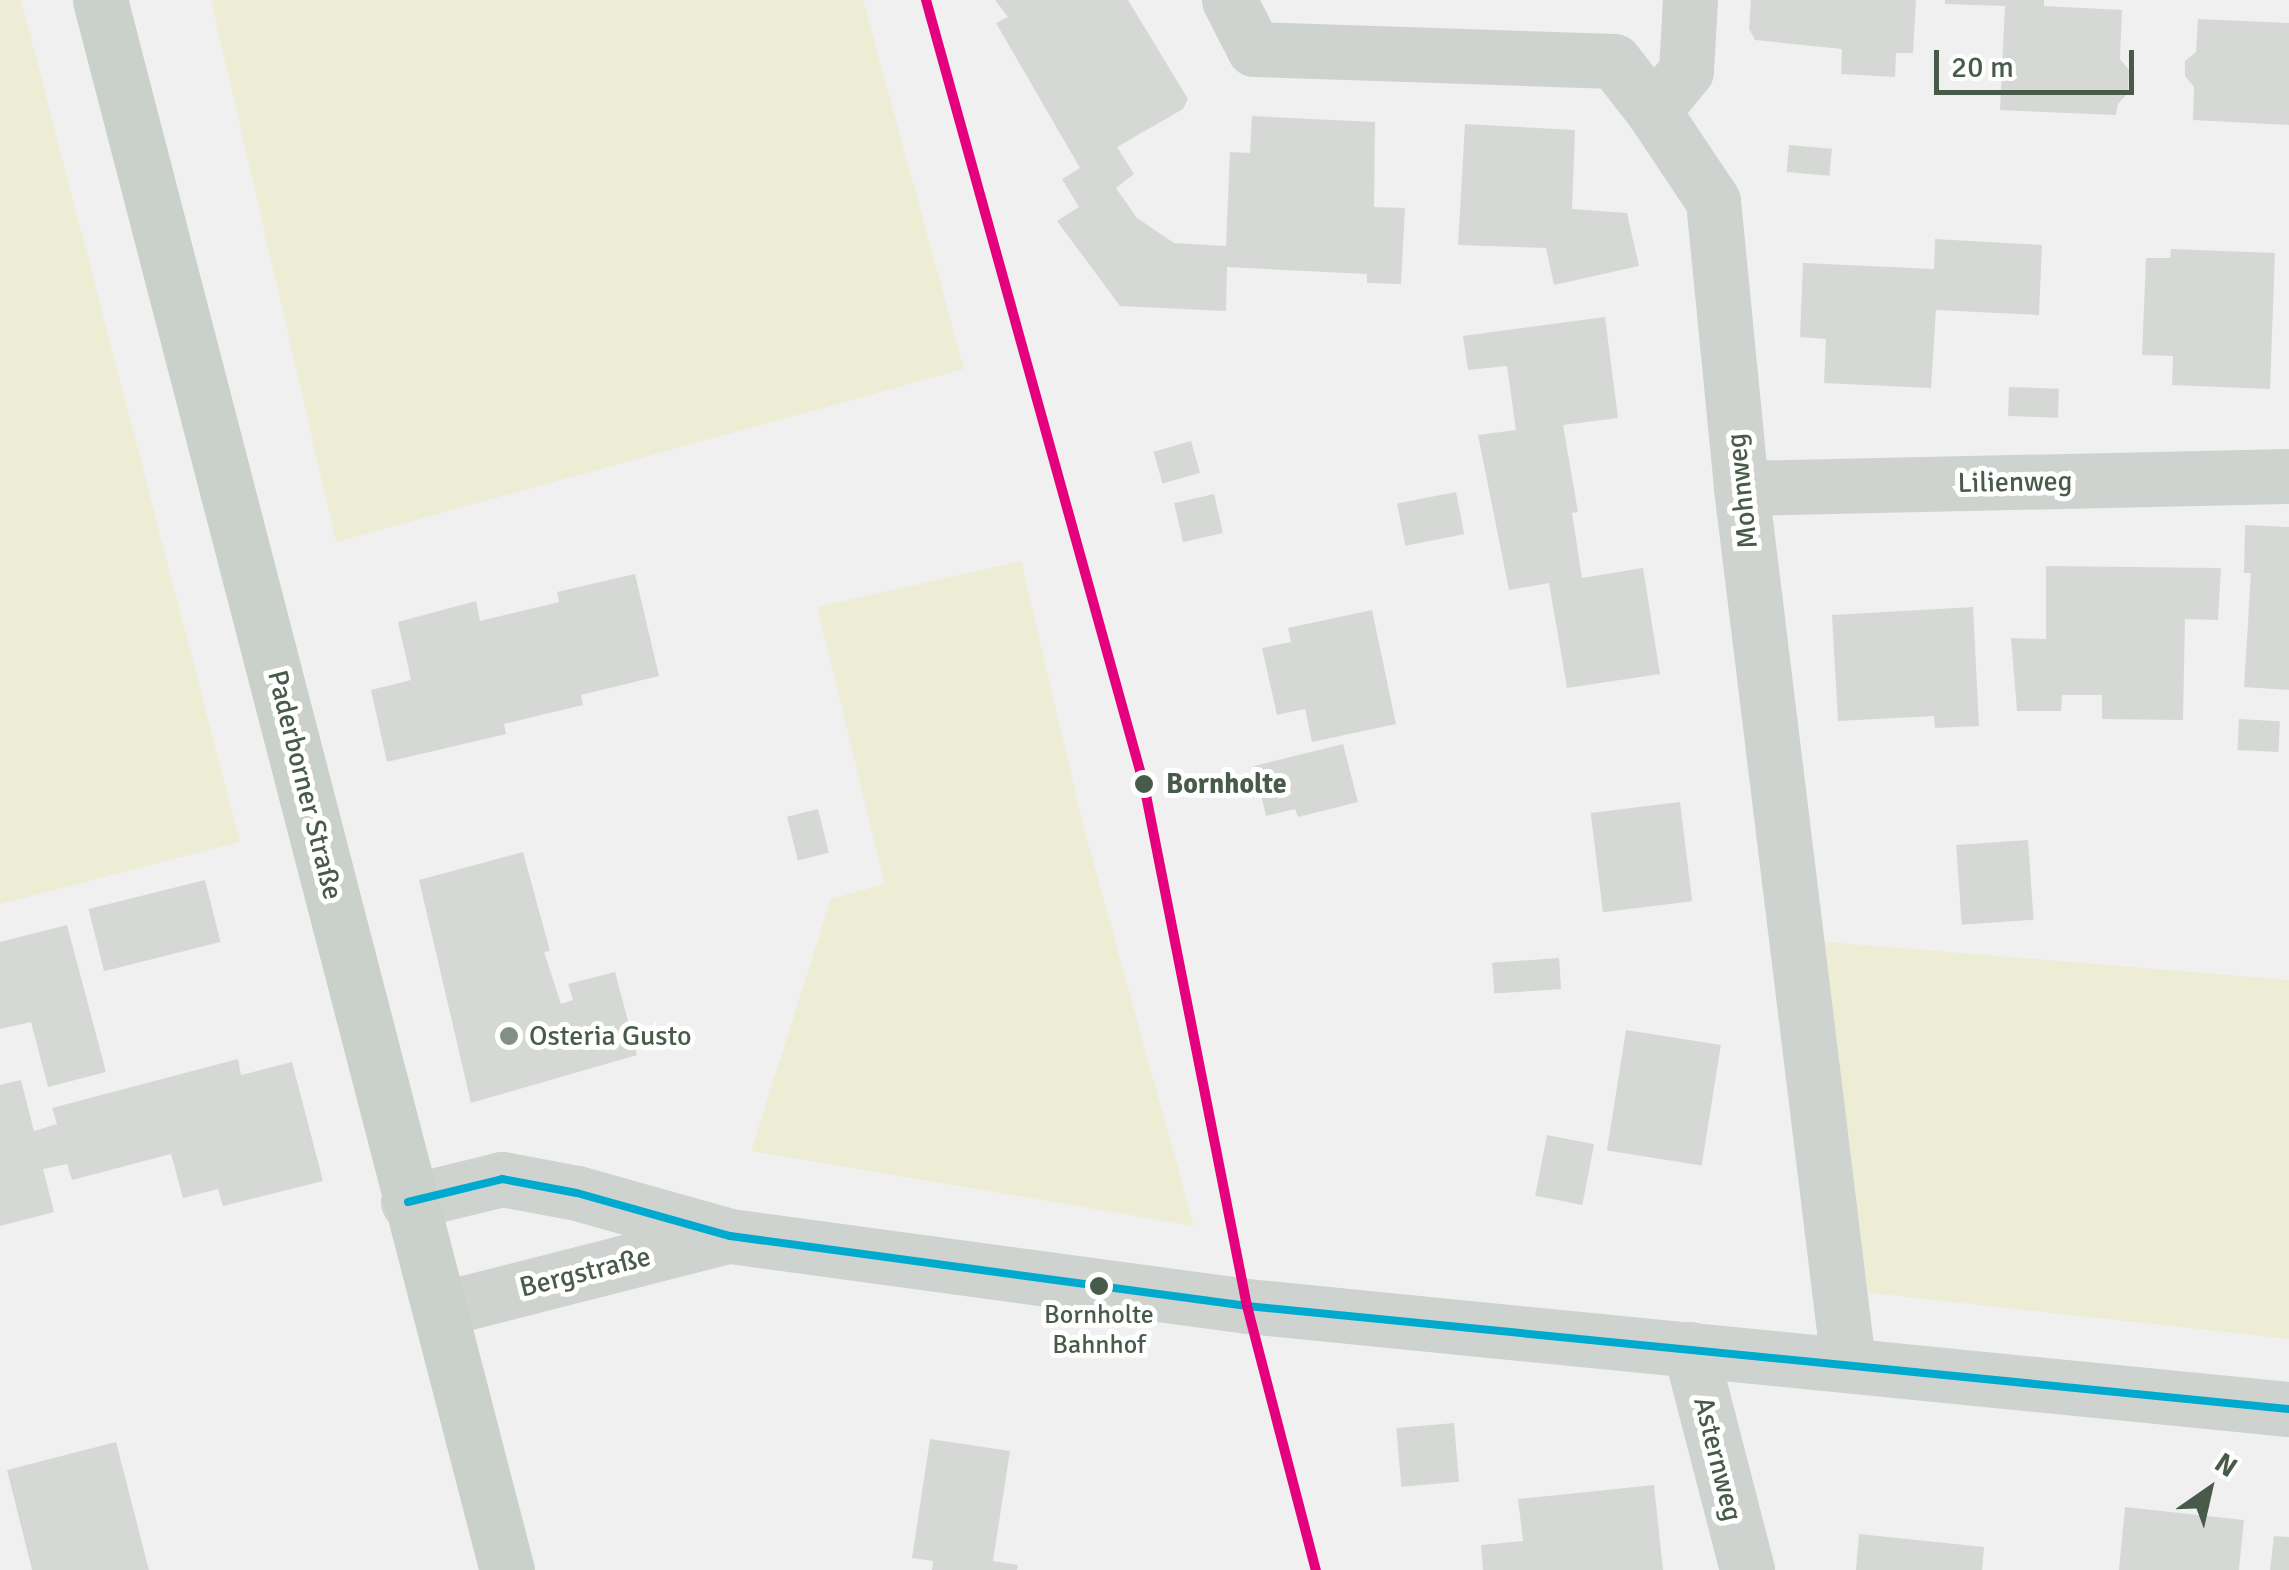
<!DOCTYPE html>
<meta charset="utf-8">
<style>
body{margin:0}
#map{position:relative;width:2289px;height:1570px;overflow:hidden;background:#f0f0f0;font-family:Signika,sans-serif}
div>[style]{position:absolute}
.green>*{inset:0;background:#ededd6}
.building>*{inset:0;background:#d6d8d6;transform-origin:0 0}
.minor>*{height:55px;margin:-27.5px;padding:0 27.5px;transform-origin:27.5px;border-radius:27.5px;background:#cfd3cf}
.major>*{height:55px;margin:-27.5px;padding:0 27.5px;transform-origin:27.5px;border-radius:27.5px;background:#cad0ca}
.bus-1>*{height:8px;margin:-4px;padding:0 4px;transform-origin:4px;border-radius:4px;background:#00a9ce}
.rail-1>*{height:10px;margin:-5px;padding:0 5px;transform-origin:5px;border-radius:5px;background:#e5007d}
.dots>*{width:28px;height:28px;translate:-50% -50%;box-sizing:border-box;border:5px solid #fff;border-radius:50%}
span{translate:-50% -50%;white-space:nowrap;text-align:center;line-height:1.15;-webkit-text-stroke:10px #fff;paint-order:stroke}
.bus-label{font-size:26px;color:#485b4a}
.street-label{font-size:28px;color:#485b4a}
.stop-label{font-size:28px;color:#485b4a;font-weight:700}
.left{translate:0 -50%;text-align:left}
.poi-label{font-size:28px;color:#485b4a}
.north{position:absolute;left:2159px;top:1440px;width:100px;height:100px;-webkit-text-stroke:8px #fff;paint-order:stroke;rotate:34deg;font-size:28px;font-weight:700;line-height:40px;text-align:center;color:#485b4a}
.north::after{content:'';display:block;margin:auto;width:35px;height:45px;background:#485b4a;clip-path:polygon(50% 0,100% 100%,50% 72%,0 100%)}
.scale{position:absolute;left:1934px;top:50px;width:200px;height:45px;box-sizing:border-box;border:5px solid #485b4a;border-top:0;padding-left:12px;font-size:30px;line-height:35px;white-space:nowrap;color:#485b4a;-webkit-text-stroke:8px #fff;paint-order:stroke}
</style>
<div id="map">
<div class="green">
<i style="clip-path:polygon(0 0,21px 0,240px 842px,0 904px)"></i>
<i style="clip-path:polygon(211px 0,863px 0,964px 369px,336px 542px)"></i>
<i style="clip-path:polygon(1021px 561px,1084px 829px,1194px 1226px,751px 1151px,831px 899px,885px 884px,817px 607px)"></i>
<i style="clip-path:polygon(1815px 941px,2289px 980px,2289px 1339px,1862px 1292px)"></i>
</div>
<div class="building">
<i style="clip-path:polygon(995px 0,1128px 0,1188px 99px,1183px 109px,1117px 147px,1134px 174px,1116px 188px,1137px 218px,1174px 243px,1226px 246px,1230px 152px,1250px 153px,1252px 116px,1375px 122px,1374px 207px,1405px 208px,1401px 284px,1367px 283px,1367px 274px,1227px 267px,1226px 311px,1120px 306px,1057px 221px,1079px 207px,1062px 179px,1080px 168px,996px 23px,1008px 17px)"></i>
<i style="clip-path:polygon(1751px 0,1916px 0,1913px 53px,1896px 53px,1895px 77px,1841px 74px,1842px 49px,1755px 40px,1749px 29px)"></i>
<i style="clip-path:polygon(1945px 0,2044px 0,2044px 6px,2122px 10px,2120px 59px,2129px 70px,2128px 93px,2118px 104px,2116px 115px,2000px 110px,2005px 6px,1945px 4px)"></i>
<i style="clip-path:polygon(2198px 19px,2289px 23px,2289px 125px,2193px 120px,2194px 87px,2185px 76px,2185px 61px,2196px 52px)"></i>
<i style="clip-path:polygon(1465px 124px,1575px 130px,1572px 209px,1627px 213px,1639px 266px,1554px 285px,1546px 248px,1458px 245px)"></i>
<i style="left:1789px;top:145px;width:43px;height:27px;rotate:5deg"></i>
<i style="clip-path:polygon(1935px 239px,2042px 245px,2039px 315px,1936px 310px,1931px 388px,1824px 383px,1826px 339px,1800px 337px,1803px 263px,1934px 269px)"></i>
<i style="clip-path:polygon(2171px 249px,2275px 253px,2270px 389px,2172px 385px,2173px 356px,2142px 355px,2146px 258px,2170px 258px)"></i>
<i style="clip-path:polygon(1605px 317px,1618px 418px,1563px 425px,1578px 512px,1572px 513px,1582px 578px,1643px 568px,1660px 674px,1567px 688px,1549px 583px,1509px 590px,1478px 435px,1516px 430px,1507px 366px,1468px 370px,1463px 336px)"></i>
<i style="left:2009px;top:387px;width:50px;height:29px;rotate:2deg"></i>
<i style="left:1191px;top:441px;width:33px;height:39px;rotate:74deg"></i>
<i style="left:1456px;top:492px;width:43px;height:60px;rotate:79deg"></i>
<i style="left:1214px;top:494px;width:40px;height:41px;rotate:77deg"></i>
<i style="clip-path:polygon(2245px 525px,2289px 527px,2289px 690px,2244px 687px,2251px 573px,2244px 573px)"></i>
<i style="clip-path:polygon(2046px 566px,2221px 568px,2218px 620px,2185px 619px,2183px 720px,2102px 719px,2102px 695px,2062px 695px,2061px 711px,2017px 711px,2011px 638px,2046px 639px)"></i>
<i style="clip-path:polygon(635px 574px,659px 676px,581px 695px,583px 705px,504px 724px,506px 734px,387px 762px,371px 690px,411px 680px,398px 622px,476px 601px,480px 621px,559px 602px,557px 592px)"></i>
<i style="clip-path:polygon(1973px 607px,1979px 726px,1935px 728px,1934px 716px,1838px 721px,1832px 615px)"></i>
<i style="clip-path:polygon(1372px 610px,1396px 724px,1312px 742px,1305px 709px,1277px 715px,1262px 648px,1291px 642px,1288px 628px)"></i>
<i style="left:2239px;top:719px;width:41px;height:31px;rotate:3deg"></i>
<i style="clip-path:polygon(1343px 744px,1358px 802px,1298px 817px,1295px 809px,1266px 816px,1254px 766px)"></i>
<i style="left:1680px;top:802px;width:100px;height:90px;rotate:83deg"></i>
<i style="left:818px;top:809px;width:45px;height:32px;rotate:76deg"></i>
<i style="left:2028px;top:840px;width:80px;height:72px;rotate:86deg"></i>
<i style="clip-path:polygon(523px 852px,550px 951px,544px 952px,561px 1004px,573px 1000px,568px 984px,615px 972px,637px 1055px,471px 1103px,419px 880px)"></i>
<i style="left:205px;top:880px;width:64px;height:120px;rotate:76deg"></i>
<i style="clip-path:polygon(67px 925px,106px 1072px,48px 1087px,31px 1022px,0 1029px,0 942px)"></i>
<i style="left:1559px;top:958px;width:31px;height:67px;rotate:86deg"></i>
<i style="left:1626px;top:1030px;width:96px;height:122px;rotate:9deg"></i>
<i style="clip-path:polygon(238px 1059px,241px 1075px,292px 1062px,323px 1181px,223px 1206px,218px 1189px,183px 1198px,171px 1154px,72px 1180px,67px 1164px,43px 1169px,54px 1212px,0 1226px,0 1085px,21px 1080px,34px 1131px,57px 1124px,52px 1108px)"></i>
<i style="left:1547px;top:1135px;width:48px;height:62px;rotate:11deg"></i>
<i style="left:1454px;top:1423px;width:59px;height:58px;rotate:85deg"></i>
<i style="clip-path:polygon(930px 1439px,1010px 1451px,993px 1561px,1018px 1565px,1017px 1570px,932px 1570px,933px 1561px,912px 1558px)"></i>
<i style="clip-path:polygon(116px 1442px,149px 1570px,32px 1570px,7px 1470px)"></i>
<i style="clip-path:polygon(1654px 1485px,1663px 1570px,1483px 1570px,1481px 1545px,1523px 1541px,1518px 1499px)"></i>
<i style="clip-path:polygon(2125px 1507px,2244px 1520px,2239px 1570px,2119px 1570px)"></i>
<i style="clip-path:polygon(1859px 1534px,1984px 1547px,1982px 1570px,1856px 1570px)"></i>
<i style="clip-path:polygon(2274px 1536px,2289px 1537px,2289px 1570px,2270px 1570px)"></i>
</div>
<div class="minor">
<i style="left:1229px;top:0;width:55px;rotate:63deg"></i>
<i style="left:1254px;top:49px;width:360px;rotate:1.9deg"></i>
<i style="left:1614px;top:61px;width:63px;rotate:52deg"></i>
<i style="left:1653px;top:111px;width:108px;rotate:56.3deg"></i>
<i style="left:1713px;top:201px;width:288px;rotate:84.4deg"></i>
<i style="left:1741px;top:488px;width:882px;rotate:83.03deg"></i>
<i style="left:1653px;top:111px;width:52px;rotate:-50.5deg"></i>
<i style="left:1686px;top:71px;width:71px;rotate:-86.8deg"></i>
<i style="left:1741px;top:488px;width:548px;rotate:-1.25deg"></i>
<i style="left:408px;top:1202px;width:97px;rotate:-13.7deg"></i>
<i style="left:502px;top:1179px;width:76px;rotate:10.6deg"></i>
<i style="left:577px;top:1193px;width:159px;rotate:15.7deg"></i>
<i style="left:730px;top:1236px;width:522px;rotate:7.71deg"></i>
<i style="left:1247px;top:1306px;width:1047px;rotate:5.65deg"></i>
<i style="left:441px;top:1309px;width:292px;rotate:-14.3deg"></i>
<i style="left:1690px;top:1349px;width:228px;rotate:75.5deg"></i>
</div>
<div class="major">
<i style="left:100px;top:0;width:1622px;rotate:75.47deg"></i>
</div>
<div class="bus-1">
<i style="left:408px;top:1202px;width:97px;rotate:-13.7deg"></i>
<i style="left:502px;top:1179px;width:76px;rotate:10.6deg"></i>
<i style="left:577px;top:1193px;width:159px;rotate:15.7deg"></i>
<i style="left:730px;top:1236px;width:522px;rotate:7.71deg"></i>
<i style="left:1247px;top:1306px;width:1047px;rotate:5.65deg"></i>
</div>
<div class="rail-1">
<i style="left:926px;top:0;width:815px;rotate:74.48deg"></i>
<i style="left:1144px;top:785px;width:531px;rotate:78.82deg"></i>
<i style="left:1247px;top:1306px;width:273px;rotate:75.4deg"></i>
</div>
<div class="dots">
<i style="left:1144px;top:784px;background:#485b4a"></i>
<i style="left:509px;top:1036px;background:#838f84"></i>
<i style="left:1099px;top:1286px;background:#485b4a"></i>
</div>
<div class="bus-label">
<span style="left:1099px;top:1331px">Bornholte<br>Bahnhof</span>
</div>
<div class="street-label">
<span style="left:2015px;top:482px;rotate:-1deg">Lilienweg</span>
<span style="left:1742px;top:491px;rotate:-96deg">Mohnweg</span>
<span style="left:305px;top:785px;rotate:76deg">Paderborner Straße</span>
<span style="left:585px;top:1272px;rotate:-14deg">Bergstraße</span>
<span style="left:1718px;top:1459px;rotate:76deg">Asternweg</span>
</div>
<div class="stop-label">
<span class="left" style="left:1166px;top:784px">Bornholte</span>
</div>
<div class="poi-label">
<span class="left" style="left:529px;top:1036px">Osteria Gusto</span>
</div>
<div class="north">N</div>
<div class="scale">20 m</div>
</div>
